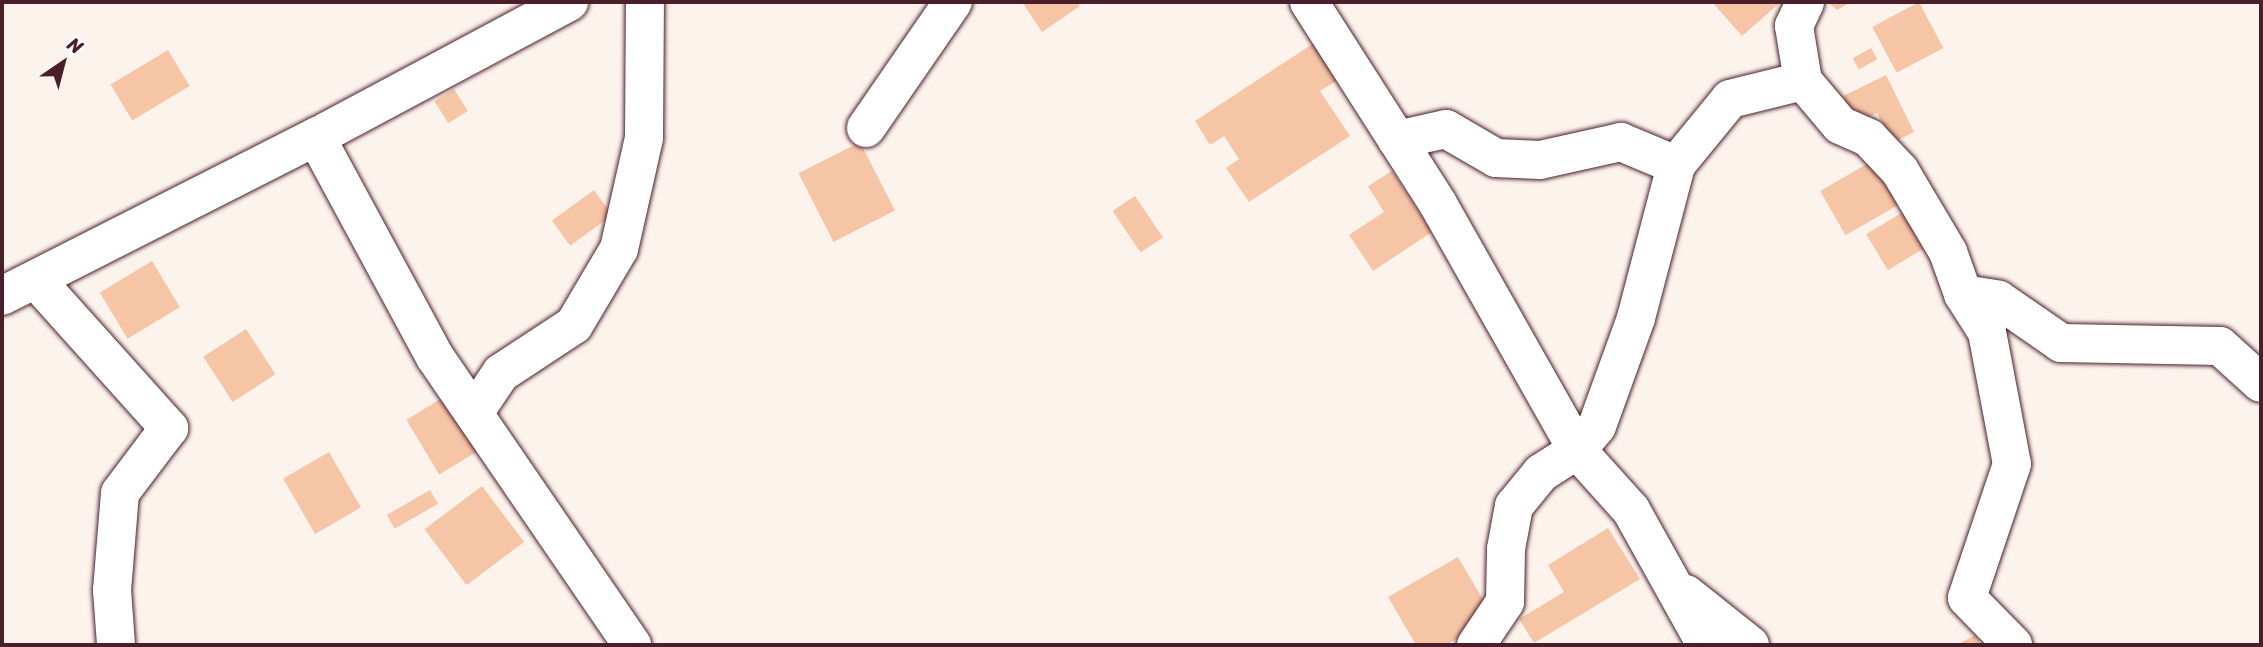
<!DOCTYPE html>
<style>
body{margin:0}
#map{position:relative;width:2263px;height:647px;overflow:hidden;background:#fdf3ed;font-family:Sriracha,sans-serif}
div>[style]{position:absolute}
.building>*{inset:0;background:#f6c5a5;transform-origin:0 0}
.roads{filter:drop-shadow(0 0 2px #4a1f2b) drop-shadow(0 0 2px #4a1f2b)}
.minor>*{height:38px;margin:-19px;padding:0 19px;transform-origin:19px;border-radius:19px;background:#fff}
span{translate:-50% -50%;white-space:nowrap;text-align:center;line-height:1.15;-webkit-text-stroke:5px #fff;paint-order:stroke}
.frame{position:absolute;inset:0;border:4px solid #4a1f2b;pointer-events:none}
.north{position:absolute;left:28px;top:28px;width:70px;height:70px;-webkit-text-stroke:5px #fff;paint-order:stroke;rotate:35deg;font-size:19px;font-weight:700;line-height:28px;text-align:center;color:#4a1f2b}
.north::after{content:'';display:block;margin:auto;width:24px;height:32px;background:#4a1f2b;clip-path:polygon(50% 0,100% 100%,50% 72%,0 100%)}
</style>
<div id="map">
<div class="building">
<i style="clip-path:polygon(1022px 2px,1077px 2px,1080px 6px,1042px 32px)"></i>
<i style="clip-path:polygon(1712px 2px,1781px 2px,1742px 36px)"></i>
<i style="clip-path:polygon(1827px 2px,1851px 2px,1837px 10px)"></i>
<i style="left:1919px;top:2px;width:52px;height:53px;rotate:62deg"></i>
<i style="clip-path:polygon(1314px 43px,1338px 80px,1320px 91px,1350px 136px,1249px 202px,1226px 168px,1239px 159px,1224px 136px,1210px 145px,1195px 121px)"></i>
<i style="left:1871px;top:48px;width:13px;height:21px;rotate:61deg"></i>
<i style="left:168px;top:50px;width:42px;height:67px;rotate:59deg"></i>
<i style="clip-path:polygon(1886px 75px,1914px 132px,1892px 143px,1877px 113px,1856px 123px,1843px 96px)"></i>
<i style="left:454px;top:89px;width:26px;height:23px;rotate:58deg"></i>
<i style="left:860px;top:142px;width:77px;height:69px;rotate:63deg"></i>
<i style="left:1879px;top:157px;width:51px;height:68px;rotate:60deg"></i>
<i style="clip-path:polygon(1392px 171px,1432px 232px,1373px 271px,1349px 235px,1384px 212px,1368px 186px)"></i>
<i style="left:594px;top:190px;width:31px;height:52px;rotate:54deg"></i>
<i style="left:1135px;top:196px;width:50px;height:27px;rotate:56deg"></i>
<i style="left:1903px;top:212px;width:42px;height:43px;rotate:59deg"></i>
<i style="left:152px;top:261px;width:54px;height:61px;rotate:59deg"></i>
<i style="left:246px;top:329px;width:54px;height:51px;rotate:57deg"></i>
<i style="left:444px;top:397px;width:64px;height:44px;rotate:59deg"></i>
<i style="left:329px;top:452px;width:64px;height:53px;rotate:60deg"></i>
<i style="left:482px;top:486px;width:70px;height:72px;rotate:53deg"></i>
<i style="left:430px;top:490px;width:16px;height:50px;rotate:60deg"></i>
<i style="clip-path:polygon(1608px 528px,1640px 579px,1534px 643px,1519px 619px,1564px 592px,1548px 565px)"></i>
<i style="clip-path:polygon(1458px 557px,1494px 618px,1446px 645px,1416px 645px,1388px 597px)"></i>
<i style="clip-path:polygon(1975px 635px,1981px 645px,1957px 645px)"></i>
</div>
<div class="roads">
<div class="minor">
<i style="left:1309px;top:2px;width:240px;rotate:57.4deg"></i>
<i style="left:1438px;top:204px;width:283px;rotate:60.5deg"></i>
<i style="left:1577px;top:450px;width:81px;rotate:48deg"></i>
<i style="left:1631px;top:510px;width:154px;rotate:60.9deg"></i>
<i style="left:1803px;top:81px;width:57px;rotate:49.9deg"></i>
<i style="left:1840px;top:125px;width:32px;rotate:24deg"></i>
<i style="left:1869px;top:138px;width:45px;rotate:46.8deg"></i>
<i style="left:1900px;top:171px;width:94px;rotate:59.3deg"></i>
<i style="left:1948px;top:252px;width:45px;rotate:70.3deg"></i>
<i style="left:1963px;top:294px;width:36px;rotate:9deg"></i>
<i style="left:1999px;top:300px;width:75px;rotate:34.7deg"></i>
<i style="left:2061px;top:343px;width:159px;rotate:1.1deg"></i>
<i style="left:2220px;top:346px;width:55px;rotate:42.1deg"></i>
<i style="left:866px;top:128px;width:153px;rotate:-55.4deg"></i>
<i style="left:316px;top:137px;width:250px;rotate:61.6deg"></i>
<i style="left:435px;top:357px;width:349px;rotate:55.6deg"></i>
<i style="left:1397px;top:140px;width:50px;rotate:-12.7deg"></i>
<i style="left:1446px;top:129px;width:58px;rotate:30.1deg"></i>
<i style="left:1496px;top:158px;width:44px;rotate:2.6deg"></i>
<i style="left:1540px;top:160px;width:83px;rotate:-12.5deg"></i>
<i style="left:1621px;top:142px;width:60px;rotate:22.7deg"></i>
<i style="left:37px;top:281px;width:198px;rotate:48.1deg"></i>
<i style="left:169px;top:428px;width:81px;rotate:127deg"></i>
<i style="left:120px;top:493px;width:97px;rotate:94.7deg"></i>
<i style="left:112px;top:590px;width:55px;rotate:85.8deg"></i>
<i style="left:1963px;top:294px;width:45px;rotate:57.7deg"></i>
<i style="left:1987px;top:332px;width:134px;rotate:79.3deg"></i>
<i style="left:2012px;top:464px;width:141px;rotate:108.6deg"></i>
<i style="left:1967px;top:598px;width:66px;rotate:45.6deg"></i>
<i style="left:2px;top:296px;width:352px;rotate:-26.9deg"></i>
<i style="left:316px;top:137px;width:287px;rotate:-28.1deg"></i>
<i style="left:474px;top:413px;width:48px;rotate:-56deg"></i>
<i style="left:501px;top:373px;width:87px;rotate:-33.3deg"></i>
<i style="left:574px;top:325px;width:88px;rotate:-59.4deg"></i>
<i style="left:619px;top:249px;width:114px;rotate:-77.3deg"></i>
<i style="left:644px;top:138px;width:136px;rotate:-89.6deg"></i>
<i style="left:1686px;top:594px;width:82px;rotate:38.6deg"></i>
<i style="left:1476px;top:645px;width:52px;rotate:-56deg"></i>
<i style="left:1505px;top:602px;width:53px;rotate:-88.9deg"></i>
<i style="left:1506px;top:549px;width:44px;rotate:-79.5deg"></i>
<i style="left:1514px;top:506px;width:43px;rotate:-50.7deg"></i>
<i style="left:1541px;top:473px;width:43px;rotate:-32.6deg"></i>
<i style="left:1577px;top:450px;width:31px;rotate:-50deg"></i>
<i style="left:1597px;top:426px;width:115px;rotate:-70.1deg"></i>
<i style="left:1636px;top:318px;width:158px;rotate:-75.3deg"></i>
<i style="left:1676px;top:165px;width:85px;rotate:-50.7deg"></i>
<i style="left:1730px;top:99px;width:75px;rotate:-13.9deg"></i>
<i style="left:1803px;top:81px;width:56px;rotate:-99.3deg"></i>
<i style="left:1794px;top:26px;width:26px;rotate:-65deg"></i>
</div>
</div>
<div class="frame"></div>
<div class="north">N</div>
</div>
